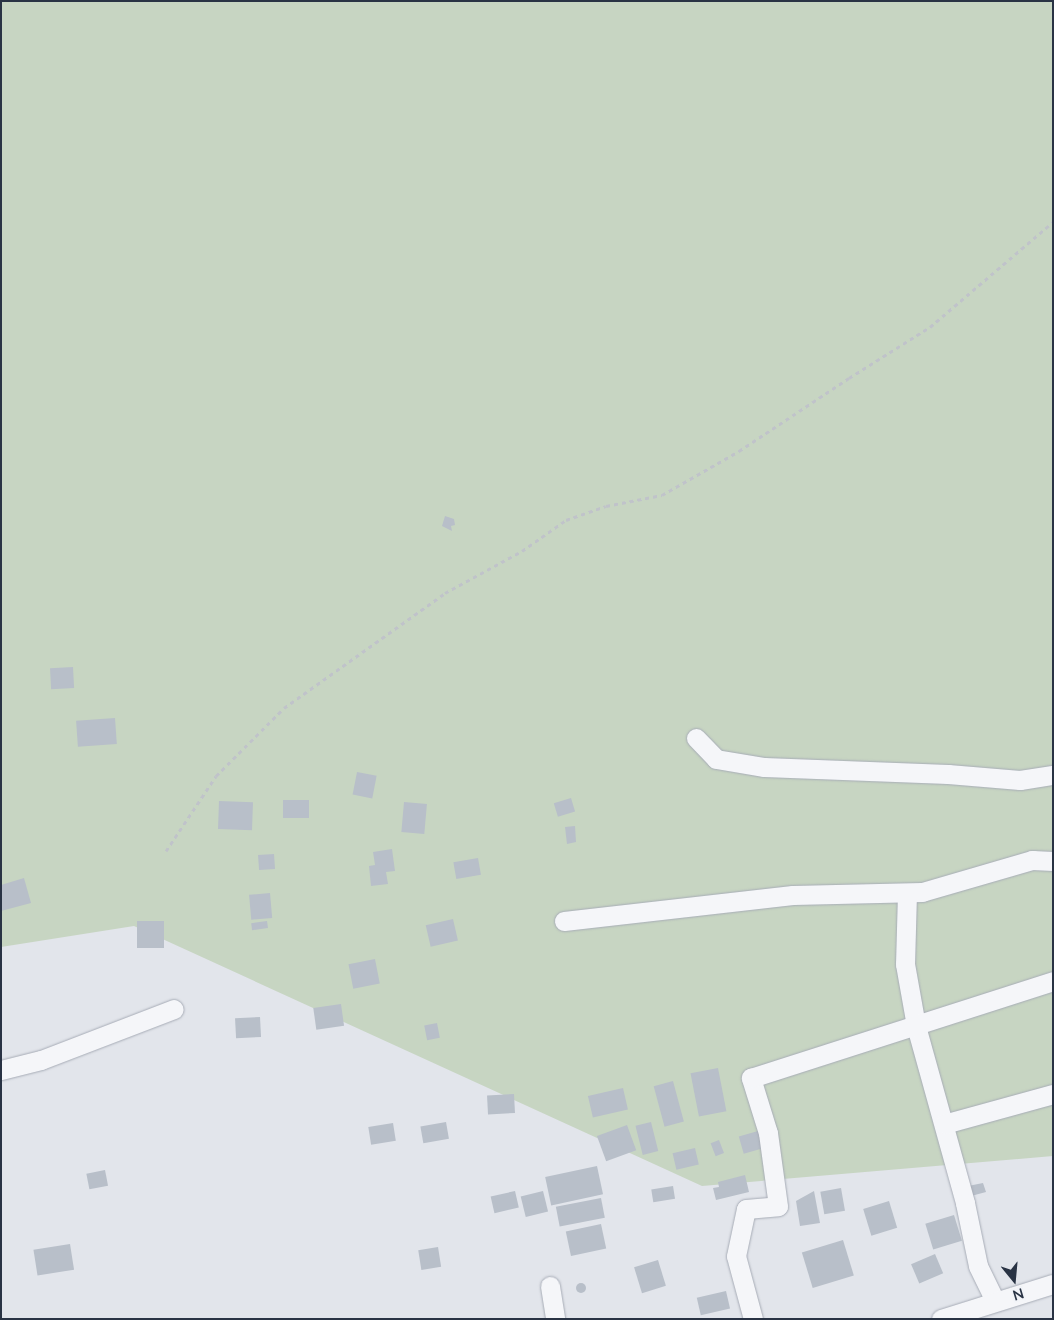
<!DOCTYPE html>
<style>
body{margin:0}
#map{position:relative;width:1054px;height:1320px;overflow:hidden;background:#e2e5eb;font-family:Lato,sans-serif}
div>[style]{position:absolute}
.green>*{inset:0;background:#c7d5c2}
.building>*{inset:0;background:#b8bfc9;transform-origin:0 0}
.round{border-radius:50%}
.path>*{height:3px;margin-top:-1.5px;transform-origin:0;background:repeating-linear-gradient(90deg,#c0c3ca 0 4px,transparent 0 8px)}
.roads{filter:drop-shadow(0 0 1px #a7acb6) drop-shadow(0 0 1px #a7acb6)}
.street>*{height:19px;margin:-9.5px;padding:0 9.5px;transform-origin:9.5px;border-radius:9.5px;background:#f5f6f9}
span{translate:-50% -50%;white-space:nowrap;text-align:center;line-height:1.15;-webkit-text-stroke:5px #f2f4f8;paint-order:stroke}
.frame{position:absolute;inset:0;border:2px solid #293344;pointer-events:none}
.north{position:absolute;left:989px;top:1255px;width:50px;height:50px;-webkit-text-stroke:4px #f2f4f8;paint-order:stroke;rotate:163deg;font-size:14px;font-weight:700;line-height:20px;text-align:center;color:#293344}
.north::after{content:'';display:block;margin:auto;width:18px;height:22px;background:#293344;clip-path:polygon(50% 0,100% 100%,50% 72%,0 100%)}
</style>
<div id="map">
<div class="green">
<i style="clip-path:polygon(1px 1px,1053px 1px,1053px 1156px,702px 1186px,134px 926px,1px 947px)"></i>
</div>
<div class="building">
<i style="clip-path:polygon(445px 516px,454px 519px,455px 525px,451px 526px,452px 531px,442px 526px)"></i>
<i style="left:73px;top:667px;width:21px;height:23px;rotate:87deg"></i>
<i style="left:115px;top:718px;width:26px;height:39px;rotate:86deg"></i>
<i style="left:357px;top:772px;width:20px;height:23px;rotate:11deg"></i>
<i style="left:571px;top:798px;width:14px;height:18px;rotate:73deg"></i>
<i style="left:309px;top:800px;width:18px;height:26px;rotate:90deg"></i>
<i style="left:219px;top:801px;width:34px;height:28px;rotate:2deg"></i>
<i style="left:404px;top:802px;width:23px;height:30px;rotate:5deg"></i>
<i style="clip-path:polygon(575px 826px,576px 842px,567px 844px,565px 827px)"></i>
<i style="clip-path:polygon(392px 849px,395px 871px,386px 872px,388px 884px,371px 886px,369px 866px,375px 865px,373px 852px)"></i>
<i style="left:274px;top:854px;width:15px;height:16px;rotate:86deg"></i>
<i style="left:478px;top:858px;width:17px;height:25px;rotate:80deg"></i>
<i style="clip-path:polygon(24px 878px,31px 903px,1px 911px,1px 885px)"></i>
<i style="left:270px;top:893px;width:25px;height:21px;rotate:85deg"></i>
<i style="left:453px;top:919px;width:22px;height:28px;rotate:77deg"></i>
<i style="left:137px;top:921px;width:27px;height:27px"></i>
<i style="left:267px;top:921px;width:7px;height:16px;rotate:82deg"></i>
<i style="left:375px;top:959px;width:25px;height:27px;rotate:79deg"></i>
<i style="left:341px;top:1004px;width:22px;height:28px;rotate:82deg"></i>
<i style="left:260px;top:1017px;width:20px;height:25px;rotate:87deg"></i>
<i style="left:437px;top:1023px;width:15px;height:13px;rotate:79deg"></i>
<i style="left:718px;top:1068px;width:44px;height:28px;rotate:79deg"></i>
<i style="left:673px;top:1081px;width:42px;height:20px;rotate:75deg"></i>
<i style="left:623px;top:1088px;width:22px;height:36px;rotate:77deg"></i>
<i style="left:514px;top:1094px;width:19px;height:27px;rotate:87deg"></i>
<i style="left:446px;top:1122px;width:17px;height:26px;rotate:80deg"></i>
<i style="left:651px;top:1122px;width:30px;height:16px;rotate:76deg"></i>
<i style="left:393px;top:1123px;width:18px;height:25px;rotate:81deg"></i>
<i style="left:627px;top:1125px;width:27px;height:32px;rotate:70deg"></i>
<i style="left:758px;top:1131px;width:18px;height:20px;rotate:74deg"></i>
<i style="left:719px;top:1140px;width:14px;height:9px;rotate:69deg"></i>
<i style="left:695px;top:1148px;width:17px;height:23px;rotate:77deg"></i>
<i style="left:597px;top:1166px;width:29px;height:53px;rotate:78deg"></i>
<i style="left:105px;top:1170px;width:16px;height:19px;rotate:79deg"></i>
<i style="clip-path:polygon(745px 1175px,749px 1192px,716px 1200px,713px 1188px,719px 1187px,718px 1182px)"></i>
<i style="clip-path:polygon(983px 1183px,986px 1192px,971px 1196px,968px 1186px)"></i>
<i style="left:673px;top:1186px;width:13px;height:22px;rotate:81deg"></i>
<i style="left:841px;top:1188px;width:23px;height:21px;rotate:80deg"></i>
<i style="left:515px;top:1191px;width:17px;height:25px;rotate:77deg"></i>
<i style="left:543px;top:1191px;width:21px;height:23px;rotate:76deg"></i>
<i style="clip-path:polygon(814px 1191px,820px 1223px,800px 1226px,796px 1201px)"></i>
<i style="left:601px;top:1198px;width:20px;height:46px;rotate:79deg"></i>
<i style="left:889px;top:1201px;width:28px;height:27px;rotate:73deg"></i>
<i style="left:954px;top:1215px;width:27px;height:30px;rotate:73deg"></i>
<i style="left:601px;top:1224px;width:25px;height:36px;rotate:78deg"></i>
<i style="left:843px;top:1240px;width:37px;height:43px;rotate:73deg"></i>
<i style="left:70px;top:1244px;width:26px;height:37px;rotate:81deg"></i>
<i style="left:438px;top:1247px;width:20px;height:20px;rotate:81deg"></i>
<i style="left:935px;top:1254px;width:21px;height:26px;rotate:67deg"></i>
<i style="left:658px;top:1260px;width:27px;height:25px;rotate:73deg"></i>
<i class="round" style="left:576px;top:1283px;width:10px;height:10px"></i>
<i style="left:726px;top:1291px;width:18px;height:30px;rotate:77deg"></i>
</div>
<div class="path">
<i style="left:166px;top:851px;width:90px;rotate:-56.3deg"></i>
<i style="left:216px;top:776px;width:96px;rotate:-45deg"></i>
<i style="left:284px;top:708px;width:198px;rotate:-35.5deg"></i>
<i style="left:445px;top:593px;width:88px;rotate:-28.6deg"></i>
<i style="left:522px;top:551px;width:54px;rotate:-35.2deg"></i>
<i style="left:566px;top:520px;width:42px;rotate:-19.3deg"></i>
<i style="left:606px;top:506px;width:57px;rotate:-11.1deg"></i>
<i style="left:662px;top:495px;width:89px;rotate:-29.7deg"></i>
<i style="left:739px;top:451px;width:132px;rotate:-33.6deg"></i>
<i style="left:849px;top:378px;width:96px;rotate:-32.2deg"></i>
<i style="left:930px;top:327px;width:162px;rotate:-40.5deg"></i>
</div>
<div class="roads">
<div class="street">
<i style="left:696px;top:738px;width:29px;rotate:46deg"></i>
<i style="left:716px;top:759px;width:49px;rotate:9.5deg"></i>
<i style="left:764px;top:767px;width:184px;rotate:2.2deg"></i>
<i style="left:948px;top:774px;width:72px;rotate:4.8deg"></i>
<i style="left:1020px;top:780px;width:33px;rotate:-9deg"></i>
<i style="left:907px;top:893px;width:71px;rotate:91.6deg"></i>
<i style="left:905px;top:964px;width:63px;rotate:79.9deg"></i>
<i style="left:916px;top:1026px;width:184px;rotate:74.5deg"></i>
<i style="left:965px;top:1203px;width:64px;rotate:78.3deg"></i>
<i style="left:978px;top:1266px;width:39px;rotate:64deg"></i>
<i style="left:564px;top:921px;width:230px;rotate:-6.5deg"></i>
<i style="left:793px;top:895px;width:129px;rotate:-1.3deg"></i>
<i style="left:922px;top:892px;width:115px;rotate:-16.2deg"></i>
<i style="left:1032px;top:860px;width:21px;rotate:3deg"></i>
<i style="left:1px;top:1070px;width:41px;rotate:-14deg"></i>
<i style="left:41px;top:1060px;width:142px;rotate:-21deg"></i>
<i style="left:944px;top:1124px;width:113px;rotate:-15.4deg"></i>
<i style="left:550px;top:1286px;width:33px;rotate:81deg"></i>
<i style="left:753px;top:1319px;width:65px;rotate:-105.1deg"></i>
<i style="left:736px;top:1256px;width:48px;rotate:-78deg"></i>
<i style="left:746px;top:1209px;width:32px;rotate:-5deg"></i>
<i style="left:778px;top:1206px;width:74px;rotate:-97.8deg"></i>
<i style="left:768px;top:1133px;width:58px;rotate:-107.2deg"></i>
<i style="left:751px;top:1078px;width:317px;rotate:-17.8deg"></i>
<i style="left:941px;top:1319px;width:117px;rotate:-17.4deg"></i>
</div>
</div>
<div class="frame"></div>
<div class="north">N</div>
</div>
